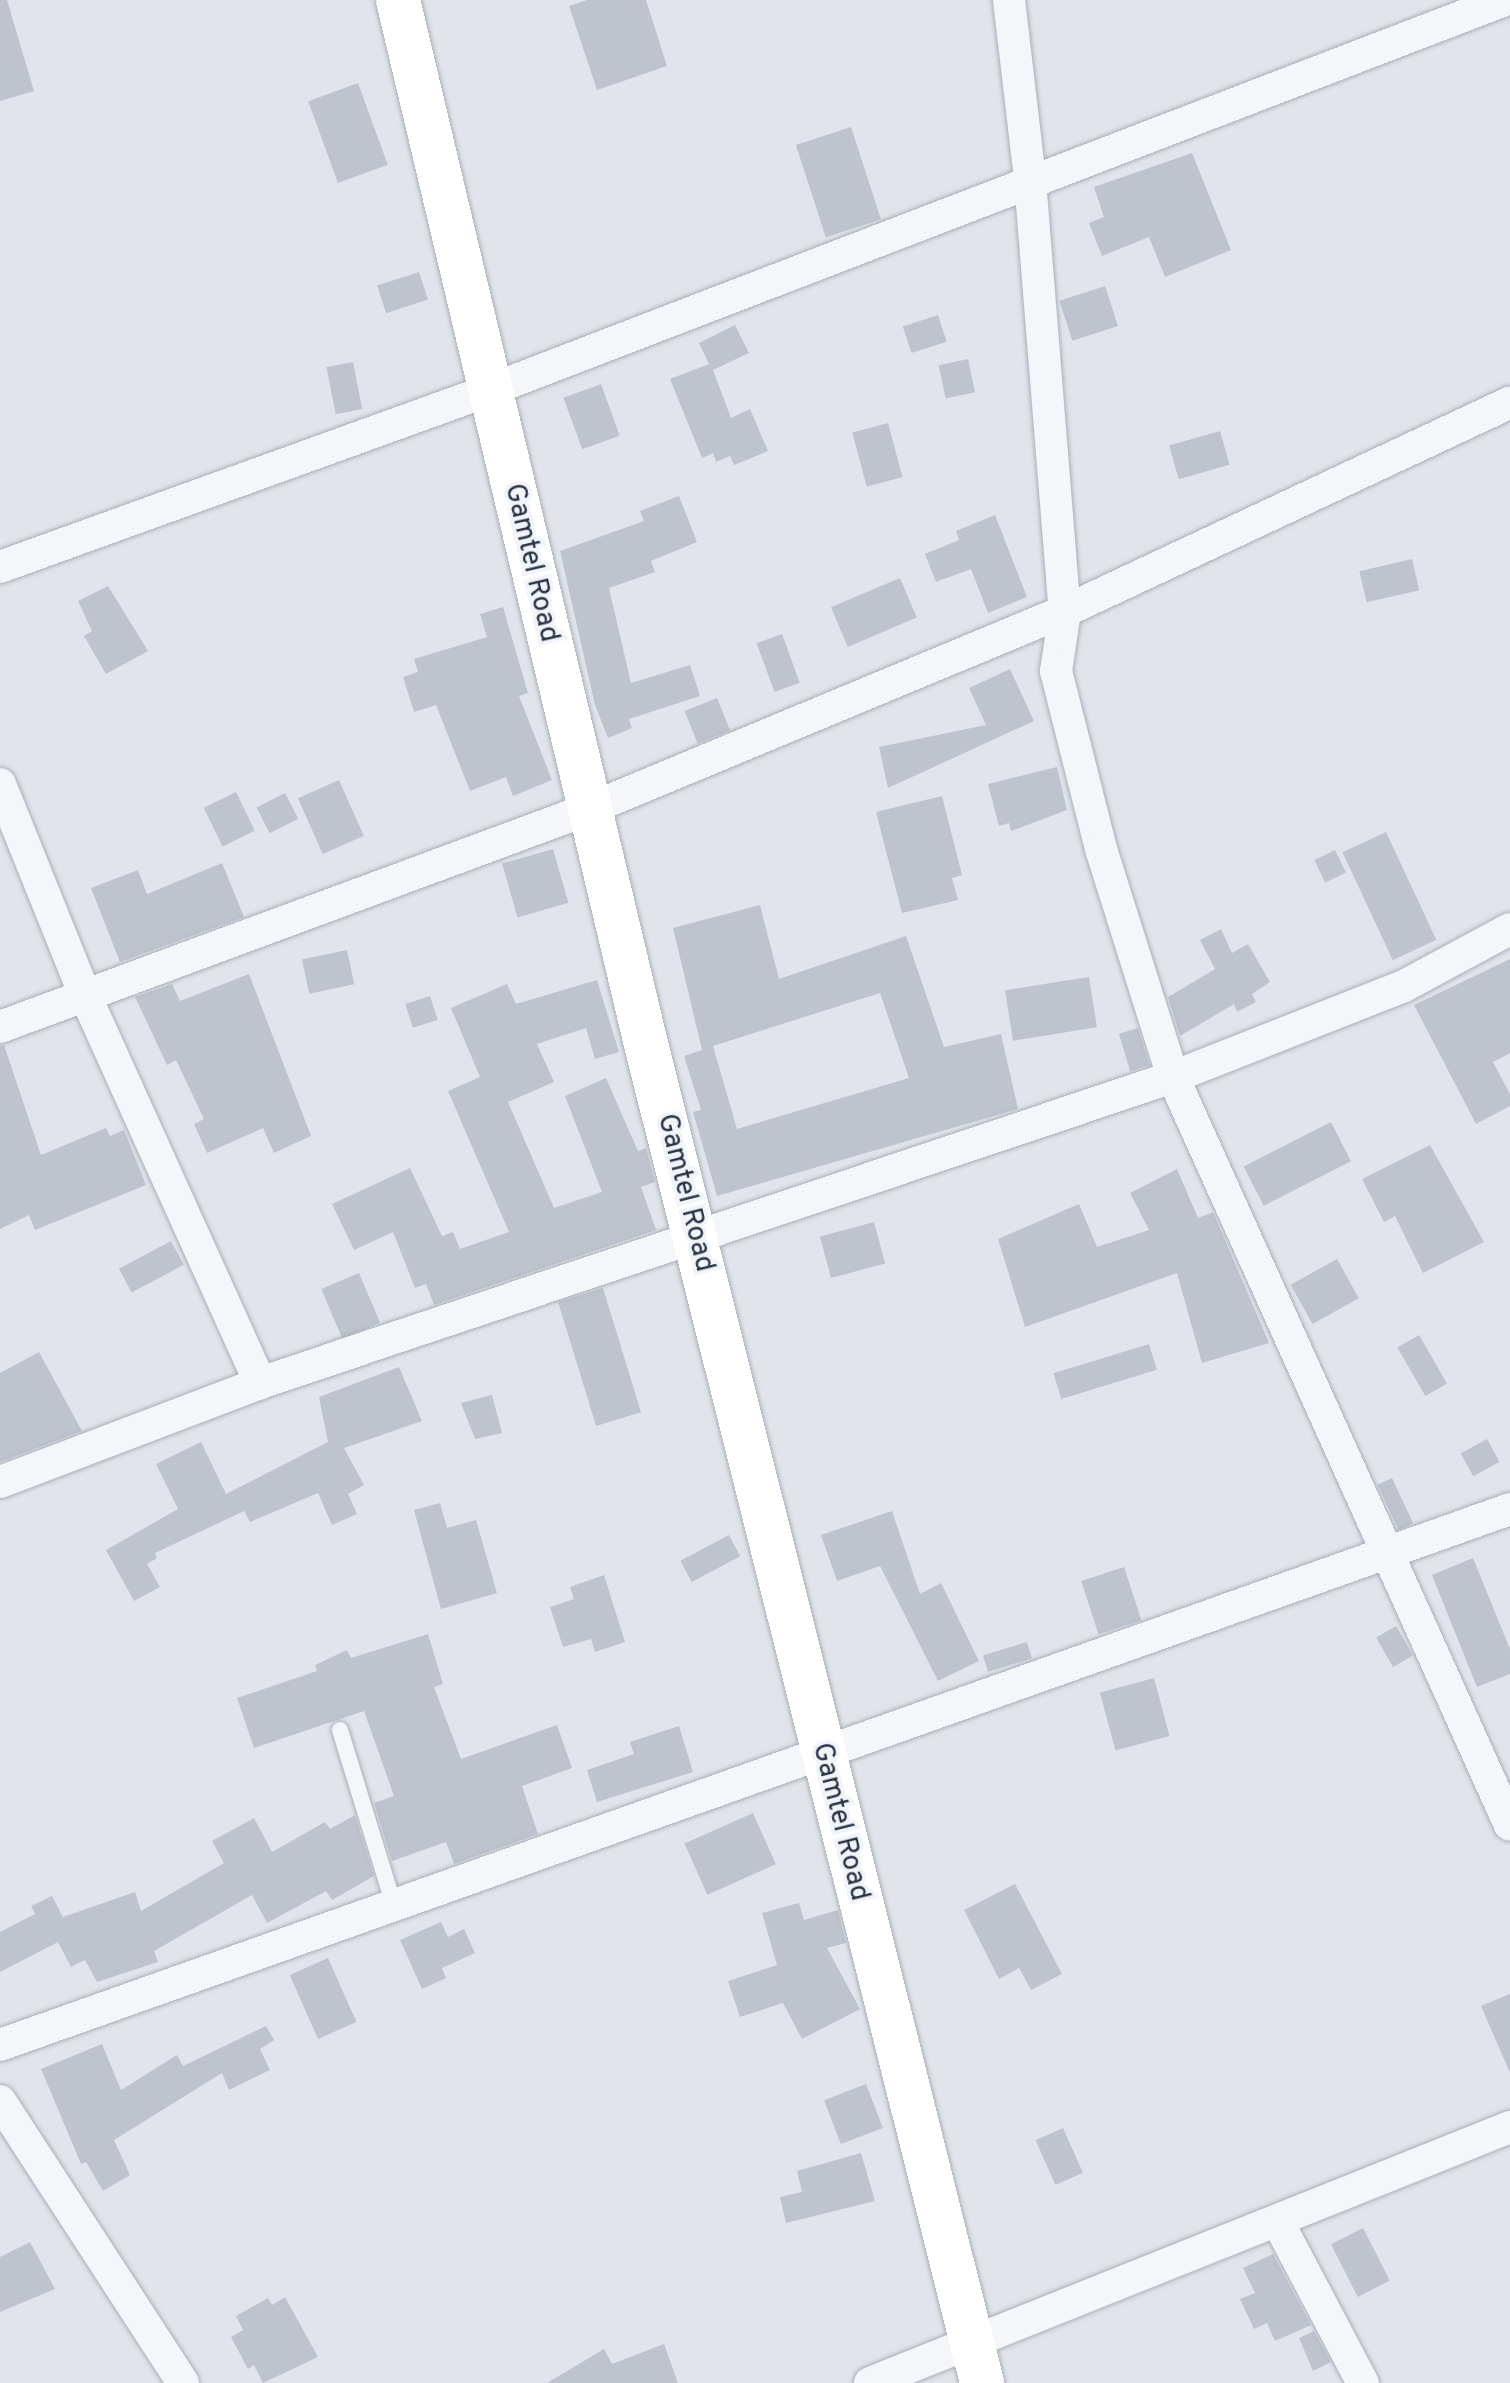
<!DOCTYPE html>
<style>
body{margin:0}
#map{position:relative;width:1510px;height:2383px;overflow:hidden;background:#e1e5eb;font-family:Overpass,sans-serif}
div>[style]{position:absolute}
.building>*{inset:0;background:#bec3ce;transform-origin:0 0}
.roads{filter:drop-shadow(0 0 2px #aaafb9) drop-shadow(0 0 2px #aaafb9)}
.lane>*{height:16px;margin:-8px;padding:0 8px;transform-origin:8px;border-radius:8px;background:#f4f6f9}
.street>*{height:32px;margin:-16px;padding:0 16px;transform-origin:16px;border-radius:16px;background:#f4f6f9}
.secondary>*{height:44px;margin:-22px;padding:0 22px;transform-origin:22px;border-radius:22px;background:#fff}
span{translate:-50% -50%;white-space:nowrap;text-align:center;line-height:1.15;-webkit-text-stroke:8px #f1f4f8;paint-order:stroke}
.street-label{font-size:28px;color:#283144}
</style>
<div id="map">
<div class="building">
<i style="clip-path:polygon(0 0,7px 0,34px 91px,0 101px)"></i>
<i style="clip-path:polygon(587px 0,646px 0,667px 66px,597px 90px,569px 6px)"></i>
<i style="left:358px;top:83px;width:87px;height:53px;rotate:70deg"></i>
<i style="left:851px;top:127px;width:97px;height:58px;rotate:72deg"></i>
<i style="clip-path:polygon(1192px 153px,1231px 250px,1165px 277px,1149px 237px,1102px 256px,1089px 223px,1104px 217px,1094px 187px)"></i>
<i style="left:419px;top:272px;width:29px;height:44px;rotate:72deg"></i>
<i style="left:1105px;top:286px;width:42px;height:48px;rotate:72deg"></i>
<i style="left:938px;top:315px;width:28px;height:37px;rotate:72deg"></i>
<i style="clip-path:polygon(735px 325px,749px 353px,713px 370px,731px 418px,750px 409px,768px 451px,734px 465px,730px 456px,716px 462px,713px 453px,702px 458px,670px 379px,709px 364px,699px 343px)"></i>
<i style="left:968px;top:359px;width:34px;height:30px;rotate:78deg"></i>
<i style="left:353px;top:362px;width:48px;height:27px;rotate:79deg"></i>
<i style="left:601px;top:384px;width:55px;height:40px;rotate:70deg"></i>
<i style="left:888px;top:423px;width:56px;height:37px;rotate:75deg"></i>
<i style="left:1220px;top:431px;width:35px;height:53px;rotate:74deg"></i>
<i style="clip-path:polygon(679px 496px,697px 542px,651px 561px,655px 572px,609px 588px,631px 683px,690px 665px,700px 696px,629px 719px,632px 728px,608px 738px,595px 705px,560px 551px,644px 521px,640px 511px)"></i>
<i style="clip-path:polygon(995px 515px,1027px 597px,988px 613px,971px 569px,936px 582px,925px 554px,959px 540px,956px 531px)"></i>
<i style="left:1412px;top:559px;width:32px;height:54px;rotate:77deg"></i>
<i style="left:900px;top:578px;width:43px;height:75px;rotate:67deg"></i>
<i style="clip-path:polygon(108px 586px,148px 651px,106px 674px,84px 636px,92px 631px,78px 601px)"></i>
<i style="clip-path:polygon(503px 607px,528px 693px,519px 696px,552px 780px,513px 796px,506px 777px,470px 791px,436px 705px,414px 712px,403px 677px,418px 672px,414px 659px,487px 637px,480px 614px)"></i>
<i style="left:782px;top:634px;width:52px;height:27px;rotate:70deg"></i>
<i style="clip-path:polygon(1010px 669px,1034px 721px,888px 788px,879px 747px,986px 725px,969px 688px)"></i>
<i style="left:717px;top:698px;width:35px;height:35px;rotate:68deg"></i>
<i style="clip-path:polygon(1057px 767px,1067px 810px,1011px 831px,1009px 823px,999px 826px,988px 784px)"></i>
<i style="left:339px;top:780px;width:61px;height:45px;rotate:66deg"></i>
<i style="left:236px;top:792px;width:43px;height:36px;rotate:64deg"></i>
<i style="left:285px;top:793px;width:29px;height:32px;rotate:63deg"></i>
<i style="clip-path:polygon(942px 796px,962px 875px,952px 878px,958px 900px,902px 913px,876px 812px)"></i>
<i style="left:1386px;top:832px;width:119px;height:48px;rotate:65deg"></i>
<i style="left:553px;top:849px;width:56px;height:53px;rotate:74deg"></i>
<i style="left:1335px;top:850px;width:25px;height:23px;rotate:64deg"></i>
<i style="clip-path:polygon(222px 863px,244px 917px,120px 962px,91px 888px,138px 870px,147px 894px)"></i>
<i style="clip-path:polygon(evenodd,760px 905px,779px 979px,906px 936px,944px 1047px,1001px 1034px,1018px 1109px,717px 1196px,693px 1112px,701px 1110px,684px 1056px,702px 1050px,673px 928px,760px 905px,880px 993px,909px 1078px,737px 1129px,713px 1046px,880px 993px)"></i>
<i style="clip-path:polygon(1221px 929px,1232px 953px,1248px 944px,1270px 982px,1252px 994px,1256px 1002px,1237px 1012px,1234px 1004px,1180px 1036px,1168px 997px,1215px 969px,1200px 940px)"></i>
<i style="left:347px;top:950px;width:35px;height:46px;rotate:78deg"></i>
<i style="clip-path:polygon(1510px 959px,1510px 1053px,1493px 1062px,1510px 1094px,1510px 1106px,1476px 1124px,1414px 1005px)"></i>
<i style="clip-path:polygon(249px 974px,311px 1136px,274px 1153px,263px 1128px,207px 1153px,194px 1124px,204px 1119px,176px 1060px,167px 1065px,135px 997px,172px 984px,180px 1001px)"></i>
<i style="left:1089px;top:977px;width:51px;height:85px;rotate:81deg"></i>
<i style="clip-path:polygon(597px 980px,619px 1052px,595px 1059px,586px 1028px,537px 1044px,554px 1082px,508px 1102px,554px 1208px,602px 1192px,565px 1096px,606px 1078px,638px 1151px,646px 1148px,655px 1182px,641px 1187px,656px 1230px,434px 1305px,426px 1284px,415px 1288px,393px 1232px,354px 1250px,332px 1204px,410px 1168px,442px 1236px,453px 1232px,460px 1249px,509px 1232px,448px 1091px,480px 1077px,451px 1008px,507px 984px,516px 1004px)"></i>
<i style="left:430px;top:996px;width:25px;height:26px;rotate:72deg"></i>
<i style="left:1138px;top:1028px;width:39px;height:20px;rotate:73deg"></i>
<i style="clip-path:polygon(4px 1045px,41px 1155px,106px 1128px,110px 1136px,124px 1130px,146px 1185px,35px 1230px,29px 1215px,0 1229px,0 1046px)"></i>
<i style="left:1331px;top:1122px;width:44px;height:98px;rotate:63deg"></i>
<i style="clip-path:polygon(1430px 1145px,1484px 1242px,1423px 1273px,1395px 1216px,1384px 1222px,1362px 1179px)"></i>
<i style="clip-path:polygon(1177px 1169px,1198px 1218px,1213px 1212px,1269px 1343px,1202px 1363px,1177px 1273px,1025px 1327px,998px 1239px,1079px 1204px,1097px 1247px,1149px 1230px,1130px 1193px)"></i>
<i style="left:874px;top:1222px;width:43px;height:56px;rotate:75deg"></i>
<i style="left:171px;top:1241px;width:27px;height:59px;rotate:62deg"></i>
<i style="left:1337px;top:1259px;width:45px;height:53px;rotate:61deg"></i>
<i style="left:359px;top:1273px;width:54px;height:41px;rotate:67deg"></i>
<i style="left:603px;top:1288px;width:130px;height:47px;rotate:73deg"></i>
<i style="left:1419px;top:1335px;width:56px;height:25px;rotate:60deg"></i>
<i style="left:1149px;top:1344px;width:27px;height:100px;rotate:73deg"></i>
<i style="clip-path:polygon(39px 1352px,82px 1431px,0 1462px,0 1373px)"></i>
<i style="clip-path:polygon(399px 1367px,422px 1421px,344px 1448px,364px 1485px,348px 1494px,357px 1514px,332px 1525px,318px 1493px,250px 1522px,244px 1511px,155px 1553px,157px 1558px,147px 1564px,160px 1587px,134px 1601px,106px 1550px,178px 1509px,156px 1464px,201px 1442px,226px 1494px,328px 1442px,319px 1397px)"></i>
<i style="clip-path:polygon(492px 1395px,502px 1433px,475px 1439px,461px 1403px)"></i>
<i style="left:1487px;top:1439px;width:26px;height:30px;rotate:61deg"></i>
<i style="left:1392px;top:1478px;width:50px;height:16px;rotate:65deg"></i>
<i style="clip-path:polygon(440px 1503px,447px 1528px,476px 1520px,497px 1593px,441px 1609px,414px 1510px)"></i>
<i style="clip-path:polygon(892px 1511px,920px 1594px,941px 1583px,979px 1661px,938px 1681px,880px 1566px,837px 1581px,821px 1535px)"></i>
<i style="left:729px;top:1535px;width:24px;height:55px;rotate:62deg"></i>
<i style="clip-path:polygon(1473px 1558px,1510px 1649px,1510px 1674px,1477px 1687px,1432px 1575px)"></i>
<i style="left:1124px;top:1567px;width:56px;height:45px;rotate:72deg"></i>
<i style="clip-path:polygon(604px 1575px,625px 1642px,595px 1652px,591px 1639px,563px 1647px,550px 1607px,574px 1599px,570px 1587px)"></i>
<i style="left:1396px;top:1626px;width:34px;height:23px;rotate:60deg"></i>
<i style="clip-path:polygon(428px 1634px,443px 1684px,434px 1687px,461px 1759px,557px 1725px,572px 1768px,522px 1786px,538px 1834px,454px 1864px,446px 1842px,392px 1861px,374px 1803px,394px 1796px,364px 1711px,254px 1748px,237px 1698px,317px 1671px,315px 1665px,347px 1650px,351px 1658px)"></i>
<i style="left:1027px;top:1642px;width:17px;height:46px;rotate:73deg"></i>
<i style="left:1154px;top:1678px;width:60px;height:56px;rotate:75deg"></i>
<i style="clip-path:polygon(679px 1726px,693px 1772px,597px 1802px,587px 1770px,634px 1754px,630px 1742px)"></i>
<i style="left:753px;top:1813px;width:56px;height:75px;rotate:66deg"></i>
<i style="clip-path:polygon(355px 1815px,374px 1876px,332px 1900px,326px 1891px,267px 1923px,252px 1895px,154px 1951px,158px 1962px,97px 1982px,85px 1960px,71px 1967px,58px 1942px,0 1972px,0 1932px,35px 1914px,31px 1906px,52px 1896px,63px 1917px,135px 1892px,141px 1911px,224px 1863px,212px 1841px,254px 1818px,272px 1852px,325px 1822px,330px 1829px)"></i>
<i style="clip-path:polygon(1015px 1884px,1062px 1974px,1031px 1990px,1019px 1968px,999px 1979px,964px 1910px)"></i>
<i style="clip-path:polygon(799px 1903px,804px 1920px,838px 1910px,846px 1943px,827px 1948px,860px 2009px,802px 2039px,783px 2003px,740px 2017px,728px 1981px,777px 1965px,762px 1913px)"></i>
<i style="clip-path:polygon(441px 1922px,448px 1937px,464px 1929px,475px 1953px,442px 1968px,446px 1978px,422px 1989px,400px 1940px)"></i>
<i style="left:328px;top:1958px;width:70px;height:42px;rotate:66deg"></i>
<i style="clip-path:polygon(1510px 1994px,1510px 2073px,1481px 2006px)"></i>
<i style="clip-path:polygon(266px 2026px,274px 2040px,260px 2049px,270px 2070px,229px 2090px,222px 2073px,114px 2140px,130px 2175px,103px 2191px,86px 2162px,81px 2164px,41px 2069px,102px 2044px,121px 2090px,177px 2055px,183px 2066px)"></i>
<i style="left:866px;top:2084px;width:47px;height:45px;rotate:69deg"></i>
<i style="left:1063px;top:2128px;width:49px;height:30px;rotate:66deg"></i>
<i style="clip-path:polygon(861px 2153px,875px 2201px,786px 2223px,780px 2197px,802px 2192px,797px 2171px)"></i>
<i style="left:1363px;top:2228px;width:59px;height:36px;rotate:63deg"></i>
<i style="clip-path:polygon(30px 2242px,55px 2289px,0 2312px,0 2257px)"></i>
<i style="clip-path:polygon(1273px 2254px,1311px 2325px,1275px 2341px,1267px 2323px,1254px 2329px,1240px 2299px,1255px 2293px,1243px 2268px)"></i>
<i style="clip-path:polygon(285px 2297px,318px 2357px,263px 2383px,254px 2365px,248px 2369px,231px 2337px,243px 2330px,236px 2316px,268px 2298px,272px 2305px)"></i>
<i style="clip-path:polygon(1314px 2331px,1331px 2362px,1313px 2371px,1299px 2338px)"></i>
<i style="clip-path:polygon(664px 2344px,678px 2383px,547px 2383px,604px 2349px,612px 2364px)"></i>
</div>
<div class="roads">
<div class="lane">
<i style="left:340px;top:1730px;width:183px;rotate:72.9deg"></i>
</div>
<div class="street">
<i style="left:1009px;top:0;width:181px;rotate:83.3deg"></i>
<i style="left:1030px;top:180px;width:432px;rotate:85.4deg"></i>
<i style="left:1065px;top:611px;width:61px;rotate:98.5deg"></i>
<i style="left:1056px;top:671px;width:184px;rotate:75.8deg"></i>
<i style="left:1101px;top:849px;width:239px;rotate:72.5deg"></i>
<i style="left:1173px;top:1077px;width:820px;rotate:65.75deg"></i>
<i style="left:0;top:567px;width:521px;rotate:-19.86deg"></i>
<i style="left:490px;top:390px;width:1087px;rotate:-21.02deg"></i>
<i style="left:0;top:784px;width:227px;rotate:68.1deg"></i>
<i style="left:85px;top:995px;width:426px;rotate:65.7deg"></i>
<i style="left:0;top:1027px;width:628px;rotate:-20.31deg"></i>
<i style="left:589px;top:809px;width:516px;rotate:-22.59deg"></i>
<i style="left:1065px;top:611px;width:491px;rotate:-25.1deg"></i>
<i style="left:0;top:1482px;width:278px;rotate:-20.8deg"></i>
<i style="left:260px;top:1383px;width:963px;rotate:-18.53deg"></i>
<i style="left:1173px;top:1077px;width:248px;rotate:-21.5deg"></i>
<i style="left:1404px;top:986px;width:120px;rotate:-28.3deg"></i>
<i style="left:0;top:2045px;width:1602px;rotate:-19.54deg"></i>
<i style="left:0;top:2101px;width:336px;rotate:57deg"></i>
<i style="left:1279px;top:2224px;width:180px;rotate:62.2deg"></i>
<i style="left:870px;top:2383px;width:689px;rotate:-21.8deg"></i>
</div>
<div class="secondary">
<i style="left:398px;top:0;width:1073px;rotate:76.64deg"></i>
<i style="left:646px;top:1044px;width:1381px;rotate:75.91deg"></i>
</div>
</div>
<div class="street-label">
<span style="left:531px;top:563px;rotate:77deg">Gamtel Road</span>
<span style="left:685px;top:1193px;rotate:76deg">Gamtel Road</span>
<span style="left:840px;top:1822px;rotate:76deg">Gamtel Road</span>
</div>
</div>
